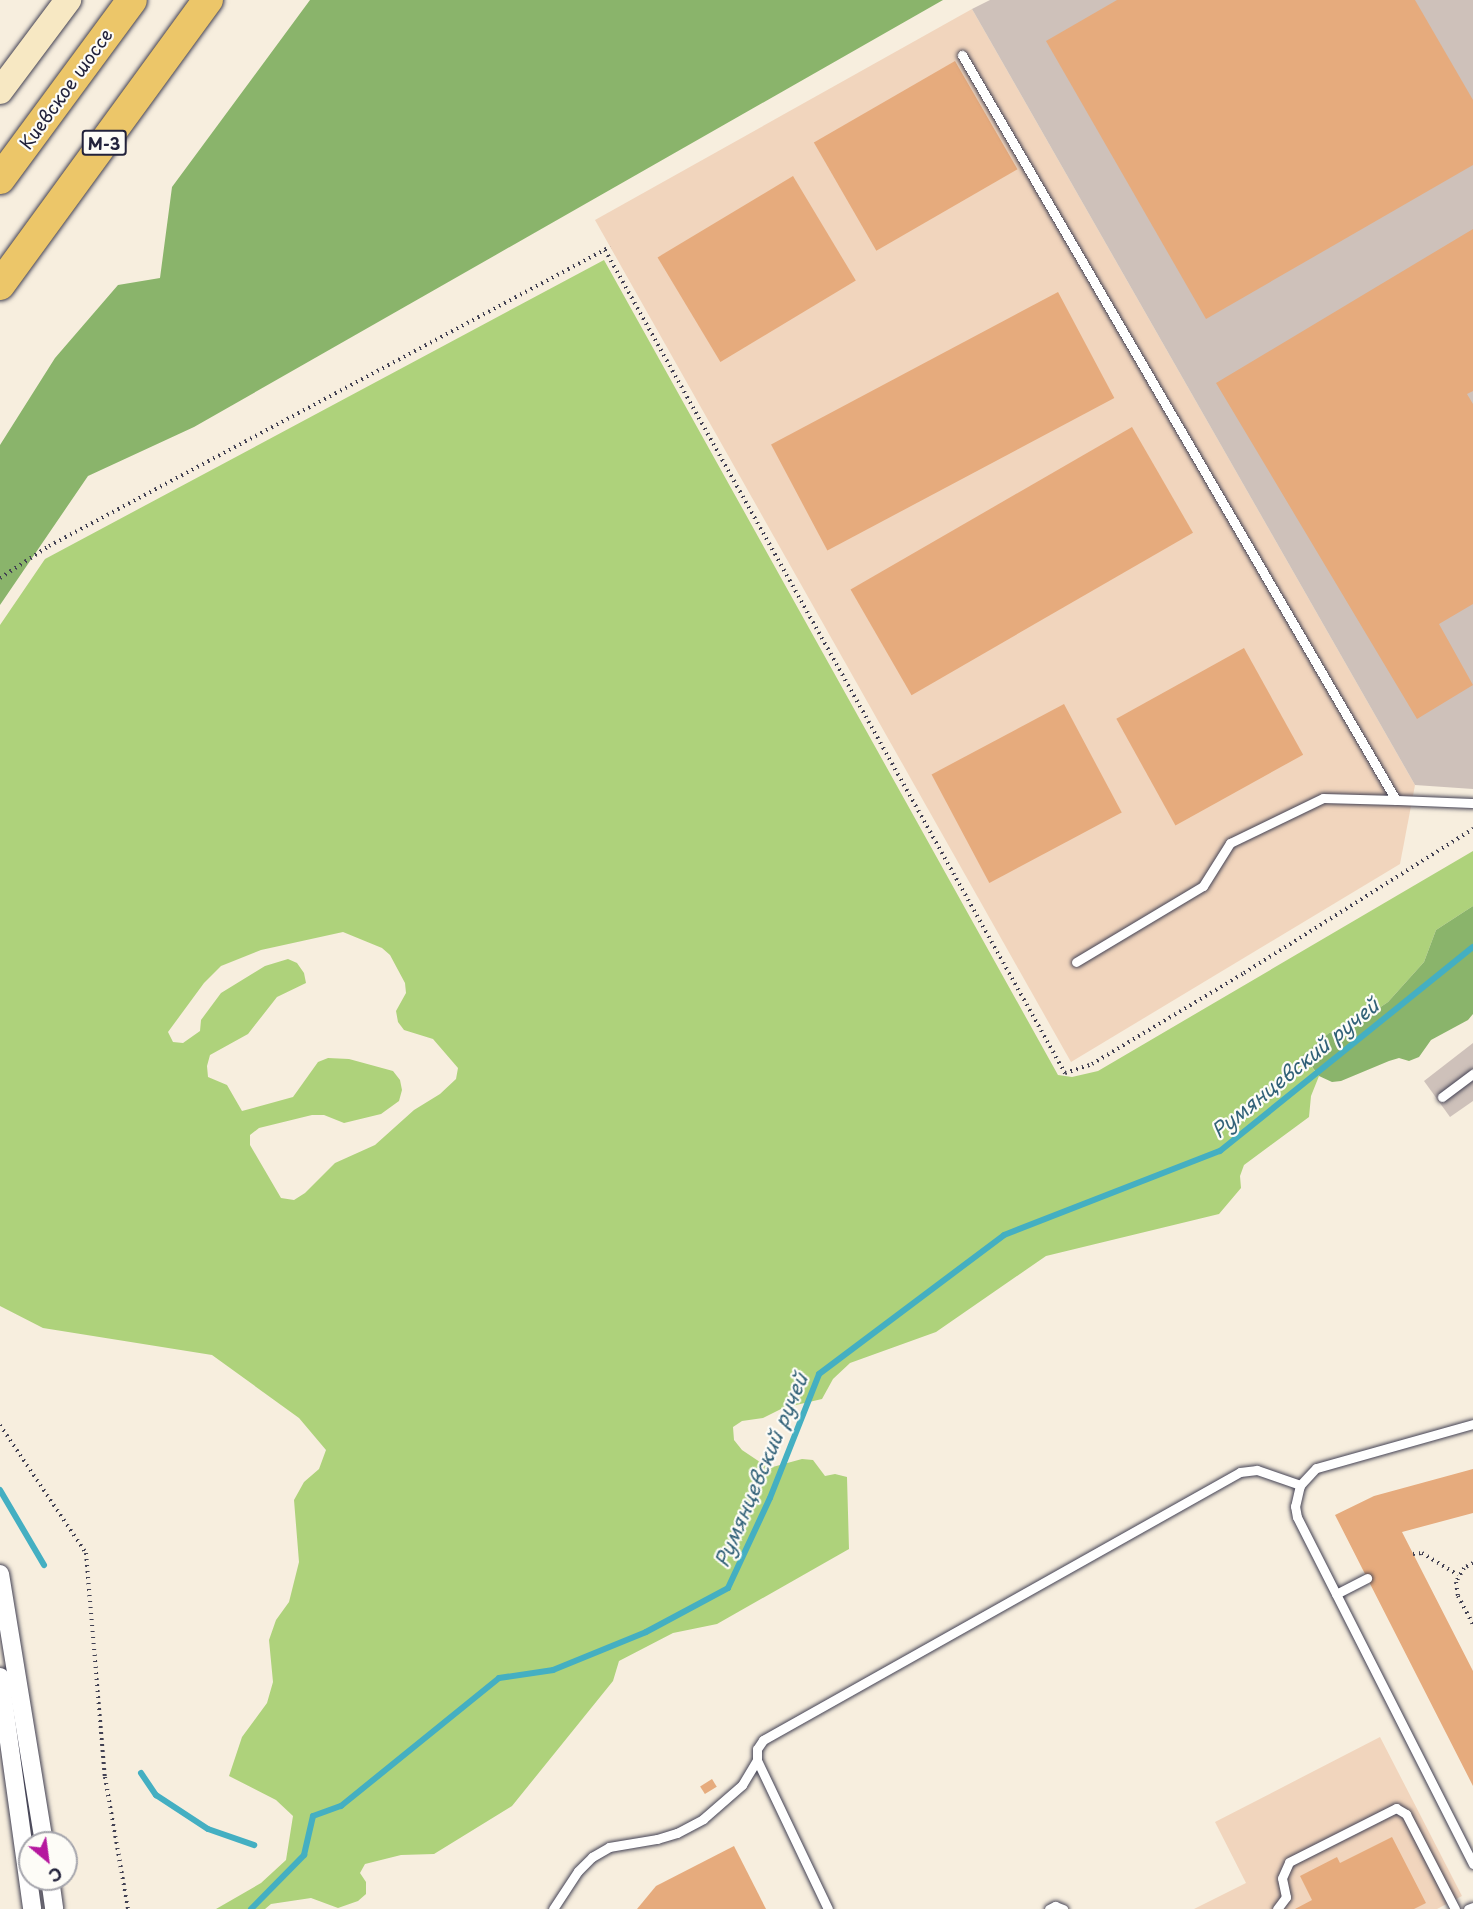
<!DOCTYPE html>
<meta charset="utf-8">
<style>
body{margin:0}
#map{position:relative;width:1473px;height:1909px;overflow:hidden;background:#f7eede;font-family:"Playpen Sans",sans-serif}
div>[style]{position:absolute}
.built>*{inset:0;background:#f1d5bd}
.industrial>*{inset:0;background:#cec1ba}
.green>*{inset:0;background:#aed27b}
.forest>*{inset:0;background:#8ab46b}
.stream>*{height:6px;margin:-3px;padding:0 3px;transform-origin:3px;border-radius:3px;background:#44afc2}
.building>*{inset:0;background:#e6ab7d;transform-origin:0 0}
.path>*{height:4px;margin-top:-2px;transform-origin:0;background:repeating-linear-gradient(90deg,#424153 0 1.5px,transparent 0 6px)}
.roads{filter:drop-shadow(0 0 2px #424153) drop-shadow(0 0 2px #424153)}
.service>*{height:9px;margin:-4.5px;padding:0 4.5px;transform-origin:4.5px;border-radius:4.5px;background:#fff}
.minor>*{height:18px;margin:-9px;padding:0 9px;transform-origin:9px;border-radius:9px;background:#fff}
.secondary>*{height:26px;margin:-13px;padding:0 13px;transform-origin:13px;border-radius:13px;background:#f7e8c3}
.trunk>*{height:30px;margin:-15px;padding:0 15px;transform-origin:15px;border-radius:15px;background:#ecc669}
span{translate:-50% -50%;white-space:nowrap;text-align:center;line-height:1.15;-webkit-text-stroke:4.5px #fdfcf7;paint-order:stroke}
.shield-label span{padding:2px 4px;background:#fdfcf7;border:2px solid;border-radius:4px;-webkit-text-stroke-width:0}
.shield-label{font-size:16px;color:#22223b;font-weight:700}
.street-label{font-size:18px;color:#22223b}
.water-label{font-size:20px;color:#316178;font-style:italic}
.north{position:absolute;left:18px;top:1831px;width:60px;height:60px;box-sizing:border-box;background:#fdfcf7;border:2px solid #a5a5ac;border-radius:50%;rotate:151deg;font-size:16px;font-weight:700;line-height:24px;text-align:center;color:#22223b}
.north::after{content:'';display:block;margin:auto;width:21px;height:27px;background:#b5179e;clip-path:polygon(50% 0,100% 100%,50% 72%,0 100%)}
</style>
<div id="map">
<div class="built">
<i style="clip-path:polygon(972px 9px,1415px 785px,1400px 864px,1071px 1062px,595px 220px)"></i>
<i style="clip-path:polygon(1380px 1737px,1462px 1896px,1437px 1909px,1194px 1909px,1246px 1883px,1215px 1822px)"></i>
</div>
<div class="industrial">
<i style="clip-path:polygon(990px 0,1473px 0,1473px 789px,1415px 785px,972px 9px)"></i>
<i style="clip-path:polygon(1473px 1043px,1473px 1101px,1450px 1117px,1424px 1081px)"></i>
</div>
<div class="green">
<i style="clip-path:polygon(evenodd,604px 260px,1058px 1075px,1072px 1077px,1098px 1071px,1473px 851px,1473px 906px,1436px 930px,1424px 962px,1388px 1002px,1351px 1027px,1329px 1033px,1303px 1056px,1319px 1076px,1311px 1096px,1309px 1117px,1244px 1165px,1240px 1176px,1241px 1188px,1219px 1214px,1046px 1256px,936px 1332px,850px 1363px,833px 1379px,822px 1399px,783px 1408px,763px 1418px,742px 1421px,733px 1427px,734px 1440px,742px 1450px,769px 1468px,802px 1459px,813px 1460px,825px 1476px,835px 1474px,847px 1477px,849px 1549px,717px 1624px,673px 1633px,619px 1661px,613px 1681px,512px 1806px,434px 1854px,401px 1855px,365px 1864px,360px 1873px,366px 1882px,366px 1894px,358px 1901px,338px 1908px,311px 1898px,271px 1904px,265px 1909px,216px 1909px,261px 1883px,286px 1860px,293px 1816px,276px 1800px,229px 1776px,242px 1737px,267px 1703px,273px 1682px,269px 1640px,276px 1620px,289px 1602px,299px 1562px,294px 1500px,304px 1482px,319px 1469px,326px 1450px,299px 1418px,212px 1355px,43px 1328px,0 1306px,0 625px,45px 559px,604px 260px,343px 932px,382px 948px,390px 955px,405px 983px,406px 993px,396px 1011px,398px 1022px,404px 1030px,433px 1039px,458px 1068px,456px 1079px,440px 1094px,414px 1110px,375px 1145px,335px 1163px,305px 1193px,294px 1200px,281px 1198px,250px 1145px,250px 1135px,259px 1128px,312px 1115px,324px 1115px,344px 1123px,381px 1114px,399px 1101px,402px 1090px,400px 1080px,393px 1071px,349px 1059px,328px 1058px,318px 1062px,293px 1097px,242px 1111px,227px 1085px,208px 1077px,207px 1066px,210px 1055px,248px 1034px,277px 997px,306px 983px,304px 973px,297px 963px,288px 959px,265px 966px,221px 993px,201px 1020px,200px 1031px,183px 1043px,173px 1042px,168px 1032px,204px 983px,221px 966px,261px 950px,343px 932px)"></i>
</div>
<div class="forest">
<i style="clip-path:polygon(310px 0,943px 0,194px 427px,88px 476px,0 605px,0 445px,55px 358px,118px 285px,160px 278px,172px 187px)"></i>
<i style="clip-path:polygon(1473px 906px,1473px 1014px,1468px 1020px,1431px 1040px,1419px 1057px,1409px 1061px,1399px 1058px,1389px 1061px,1341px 1081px,1332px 1082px,1319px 1076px,1303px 1055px,1329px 1033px,1351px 1027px,1388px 1002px,1424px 962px,1436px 930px)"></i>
</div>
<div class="stream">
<i style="left:0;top:1490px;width:87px;rotate:59.6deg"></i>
<i style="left:141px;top:1773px;width:27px;rotate:56deg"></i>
<i style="left:156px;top:1795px;width:62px;rotate:33.2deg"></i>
<i style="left:208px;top:1829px;width:49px;rotate:19.2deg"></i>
<i style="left:251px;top:1909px;width:76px;rotate:-45.5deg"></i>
<i style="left:304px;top:1855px;width:40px;rotate:-77deg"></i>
<i style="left:313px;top:1816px;width:30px;rotate:-20deg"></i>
<i style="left:341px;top:1806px;width:203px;rotate:-39deg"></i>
<i style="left:499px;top:1678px;width:55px;rotate:-8.4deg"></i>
<i style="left:553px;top:1670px;width:100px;rotate:-22.2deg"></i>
<i style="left:646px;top:1632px;width:93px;rotate:-28.2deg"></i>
<i style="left:728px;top:1588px;width:99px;rotate:-65deg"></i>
<i style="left:770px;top:1498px;width:133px;rotate:-68.4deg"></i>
<i style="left:819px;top:1374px;width:231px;rotate:-36.9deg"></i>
<i style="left:1004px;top:1235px;width:232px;rotate:-21.3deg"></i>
<i style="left:1220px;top:1151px;width:325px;rotate:-38.9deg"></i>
</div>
<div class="building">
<i style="clip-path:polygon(1117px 0,1415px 0,1473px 100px,1473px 165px,1206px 319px,1046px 41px)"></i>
<i style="left:955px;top:61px;width:125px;height:163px;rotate:60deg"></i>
<i style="left:793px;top:176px;width:122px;height:158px;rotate:59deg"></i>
<i style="clip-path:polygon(1473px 229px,1473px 391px,1467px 394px,1473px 404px,1473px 604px,1439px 624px,1473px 685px,1417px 719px,1216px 383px)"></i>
<i style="left:1058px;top:292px;width:120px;height:325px;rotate:62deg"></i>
<i style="left:1132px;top:427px;width:122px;height:325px;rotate:60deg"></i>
<i style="left:1244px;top:648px;width:122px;height:146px;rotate:61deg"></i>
<i style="left:1064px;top:704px;width:123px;height:150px;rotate:62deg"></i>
<i style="clip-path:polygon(1473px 1469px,1473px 1513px,1402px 1532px,1473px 1671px,1473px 1786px,1335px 1515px,1374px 1496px)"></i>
<i style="left:712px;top:1779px;width:9px;height:14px;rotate:58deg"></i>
<i style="clip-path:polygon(1392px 1837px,1426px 1903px,1414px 1909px,1295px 1909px,1312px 1900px,1300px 1876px,1337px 1857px,1340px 1863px)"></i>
<i style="clip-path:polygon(734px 1846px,766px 1909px,637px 1909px,656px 1886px)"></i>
</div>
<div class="path">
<i style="left:605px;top:250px;width:943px;rotate:60.8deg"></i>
<i style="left:1065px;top:1073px;width:28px;rotate:-18deg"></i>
<i style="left:1092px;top:1064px;width:177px;rotate:-30.9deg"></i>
<i style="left:1244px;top:973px;width:271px;rotate:-32.2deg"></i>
<i style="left:0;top:578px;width:59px;rotate:-33.1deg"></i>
<i style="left:49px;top:546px;width:636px;rotate:-28.06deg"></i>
<i style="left:0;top:1425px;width:154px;rotate:56.1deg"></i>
<i style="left:86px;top:1553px;width:225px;rotate:85.2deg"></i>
<i style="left:105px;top:1777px;width:134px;rotate:80.1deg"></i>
<i style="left:1413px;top:1554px;width:9px;rotate:-6deg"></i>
<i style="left:1422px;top:1553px;width:42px;rotate:31.4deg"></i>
<i style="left:1473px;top:1563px;width:10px;rotate:151deg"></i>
<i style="left:1464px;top:1568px;width:16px;rotate:120deg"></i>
<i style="left:1456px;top:1582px;width:14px;rotate:82deg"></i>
<i style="left:1458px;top:1596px;width:32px;rotate:62deg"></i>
</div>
<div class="roads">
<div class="service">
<i style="left:962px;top:55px;width:862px;rotate:59.78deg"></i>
<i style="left:1396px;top:800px;width:77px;rotate:2.2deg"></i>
<i style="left:1076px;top:962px;width:148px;rotate:-30.9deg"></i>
<i style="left:1203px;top:886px;width:51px;rotate:-57.9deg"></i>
<i style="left:1230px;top:843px;width:103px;rotate:-25.8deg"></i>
<i style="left:1323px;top:798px;width:73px;rotate:1.6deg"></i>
<i style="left:1442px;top:1097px;width:39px;rotate:-37deg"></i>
<i style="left:1473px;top:1424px;width:163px;rotate:164.3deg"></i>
<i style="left:1316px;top:1468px;width:23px;rotate:133deg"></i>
<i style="left:1300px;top:1485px;width:22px;rotate:103deg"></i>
<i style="left:1295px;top:1506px;width:11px;rotate:80deg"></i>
<i style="left:1297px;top:1517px;width:389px;rotate:63.1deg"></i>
<i style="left:1336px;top:1594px;width:35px;rotate:-27deg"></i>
<i style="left:553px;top:1909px;width:45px;rotate:-56.7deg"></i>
<i style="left:578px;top:1871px;width:20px;rotate:-45deg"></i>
<i style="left:592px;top:1857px;width:20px;rotate:-30deg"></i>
<i style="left:609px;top:1847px;width:49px;rotate:-9.5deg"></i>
<i style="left:657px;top:1839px;width:21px;rotate:-17deg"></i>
<i style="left:677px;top:1833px;width:30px;rotate:-28deg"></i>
<i style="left:703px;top:1819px;width:52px;rotate:-41.1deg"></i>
<i style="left:742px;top:1785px;width:29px;rotate:-59deg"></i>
<i style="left:828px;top:1909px;width:165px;rotate:-115.5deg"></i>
<i style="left:757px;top:1760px;width:11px;rotate:-90deg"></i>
<i style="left:757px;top:1749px;width:11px;rotate:-56deg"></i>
<i style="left:763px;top:1740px;width:547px;rotate:-29.33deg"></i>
<i style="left:1240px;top:1472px;width:17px;rotate:-7deg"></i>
<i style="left:1257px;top:1470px;width:46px;rotate:19.2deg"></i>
<i style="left:1049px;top:1909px;width:7px;rotate:-27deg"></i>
<i style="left:1055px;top:1906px;width:9px;rotate:21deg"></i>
<i style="left:1277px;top:1909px;width:15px;rotate:-53deg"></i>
<i style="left:1286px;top:1897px;width:19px;rotate:-102deg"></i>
<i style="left:1282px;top:1878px;width:17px;rotate:-66deg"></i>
<i style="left:1289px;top:1862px;width:120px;rotate:-26.8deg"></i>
<i style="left:1396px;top:1808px;width:12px;rotate:31deg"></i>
<i style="left:1406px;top:1814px;width:107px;rotate:62.7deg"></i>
<i style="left:1468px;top:1909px;width:5px;rotate:-22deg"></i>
</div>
<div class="minor">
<i style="left:0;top:1574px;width:273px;rotate:80.7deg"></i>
<i style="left:0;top:1677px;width:234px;rotate:82.1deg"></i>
<i style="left:50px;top:1879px;width:30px;rotate:82deg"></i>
</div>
<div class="secondary">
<i style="left:0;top:91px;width:114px;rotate:-53.2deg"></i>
</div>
<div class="trunk">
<i style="left:0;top:179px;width:222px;rotate:-53.6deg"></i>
<i style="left:0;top:285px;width:353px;rotate:-53.9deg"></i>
</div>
</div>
<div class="shield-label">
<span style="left:104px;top:143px">М-3</span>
</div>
<div class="street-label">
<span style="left:66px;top:89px;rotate:-54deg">Киевское шоссе</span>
</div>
<div class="water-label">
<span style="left:1295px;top:1068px;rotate:-39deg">Румянцевский ручей</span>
<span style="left:761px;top:1470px;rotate:-67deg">Румянцевский ручей</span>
</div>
<div class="north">С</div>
</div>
